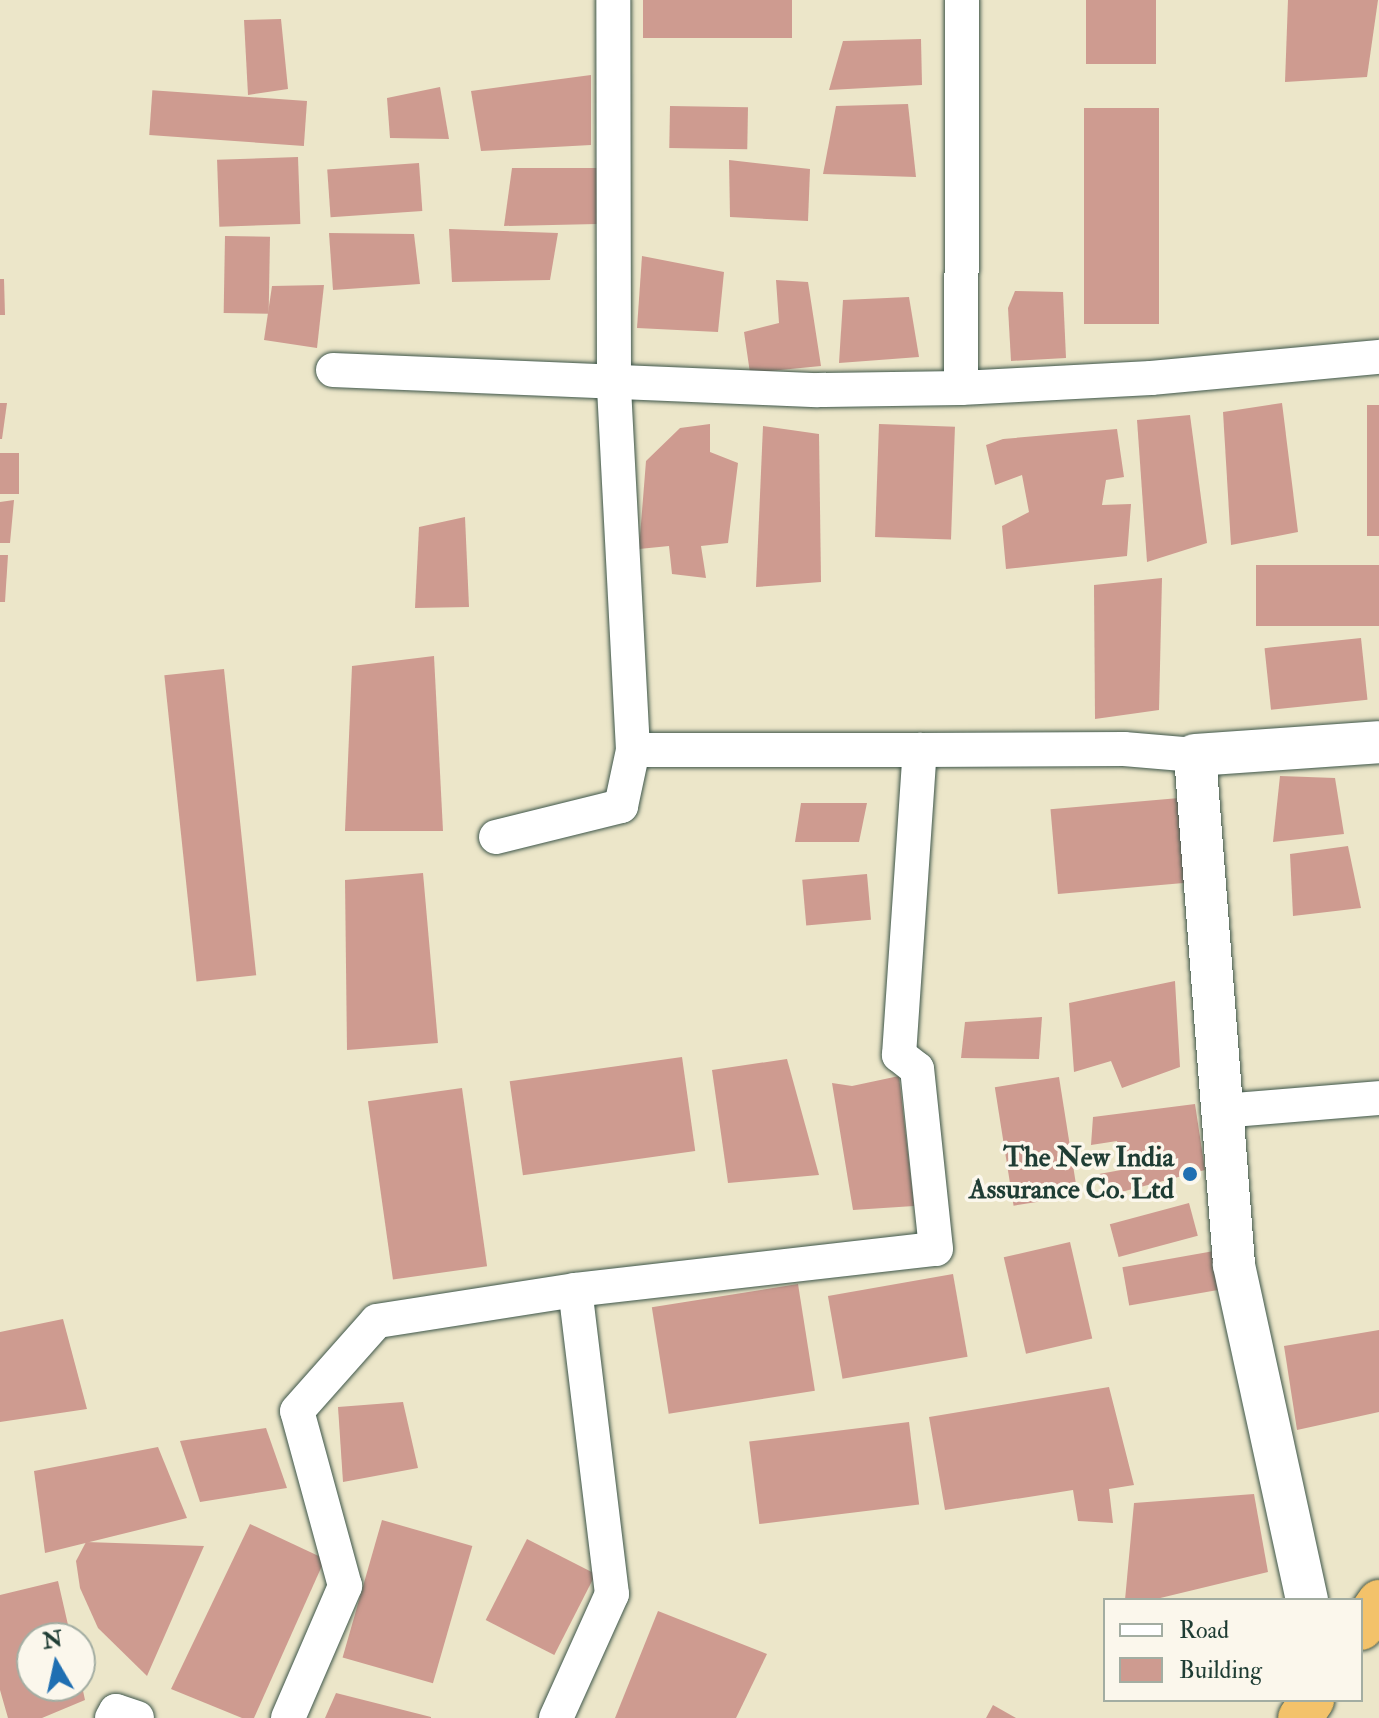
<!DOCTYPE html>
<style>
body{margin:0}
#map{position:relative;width:1379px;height:1718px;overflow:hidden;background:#ece6c9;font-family:"IM FELL Double Pica",serif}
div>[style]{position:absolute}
.building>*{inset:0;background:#ce9b90;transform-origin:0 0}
.roads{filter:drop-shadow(0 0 2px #3e564a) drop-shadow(0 0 2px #3e564a)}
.minor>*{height:34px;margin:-17px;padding:0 17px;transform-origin:17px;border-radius:17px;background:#fff}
.tertiary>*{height:42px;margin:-21px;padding:0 21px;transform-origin:21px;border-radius:21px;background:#fff}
.trunk>*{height:44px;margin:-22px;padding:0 22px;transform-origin:22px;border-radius:22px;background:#f3c26a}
.dots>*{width:22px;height:22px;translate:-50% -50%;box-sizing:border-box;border:4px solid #fbf7ec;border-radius:50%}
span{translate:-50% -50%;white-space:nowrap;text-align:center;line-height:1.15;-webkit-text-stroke:7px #fbf7ec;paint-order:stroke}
.poi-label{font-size:28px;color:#1f3d34;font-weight:700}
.right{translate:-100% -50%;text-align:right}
.legend{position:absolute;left:1103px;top:1598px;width:260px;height:104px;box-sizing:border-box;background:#fbf7ec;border:2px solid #a3ada2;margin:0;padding:10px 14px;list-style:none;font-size:24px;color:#1f3d34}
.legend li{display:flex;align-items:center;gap:16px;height:40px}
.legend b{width:40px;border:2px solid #a3ada2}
.north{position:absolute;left:16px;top:1622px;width:80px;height:80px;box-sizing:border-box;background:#fbf7ec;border:2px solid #a3ada2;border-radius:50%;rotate:351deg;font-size:22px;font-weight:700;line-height:32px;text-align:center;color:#1f3d34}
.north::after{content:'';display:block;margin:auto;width:28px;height:36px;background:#1f6fb2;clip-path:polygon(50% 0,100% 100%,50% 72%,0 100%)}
</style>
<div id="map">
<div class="building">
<i style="left:643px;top:0;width:149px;height:38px"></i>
<i style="left:1086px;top:0;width:70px;height:64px"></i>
<i style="clip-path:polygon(1288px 0,1378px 0,1367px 77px,1285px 82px)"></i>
<i style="clip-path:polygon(281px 19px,288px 89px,248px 95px,244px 20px)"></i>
<i style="clip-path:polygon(921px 39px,922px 85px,829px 90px,843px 41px)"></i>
<i style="clip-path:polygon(591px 75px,591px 145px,481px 151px,471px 91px)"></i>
<i style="clip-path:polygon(440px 87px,449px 139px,390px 138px,387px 98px)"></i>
<i style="left:307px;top:101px;width:45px;height:155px;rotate:94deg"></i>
<i style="clip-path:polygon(908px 104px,916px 177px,823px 174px,836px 106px)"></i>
<i style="left:670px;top:106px;width:78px;height:42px;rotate:1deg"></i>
<i style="left:1084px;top:108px;width:75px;height:216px"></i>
<i style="left:298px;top:157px;width:67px;height:81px;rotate:88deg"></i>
<i style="clip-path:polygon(729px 160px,810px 169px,808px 221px,730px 217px)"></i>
<i style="left:419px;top:163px;width:48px;height:92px;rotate:86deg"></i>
<i style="clip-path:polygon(512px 168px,600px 168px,597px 224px,504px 226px)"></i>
<i style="clip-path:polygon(449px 229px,558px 233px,550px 280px,452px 282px)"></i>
<i style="clip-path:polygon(329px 233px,414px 234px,420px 284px,333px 290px)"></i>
<i style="left:225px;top:236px;width:45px;height:77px;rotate:1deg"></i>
<i style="clip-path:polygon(642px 256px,724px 272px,718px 332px,637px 328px)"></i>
<i style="clip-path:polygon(0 279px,4px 279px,5px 315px,0 315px)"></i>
<i style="clip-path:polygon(776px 280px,808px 282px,821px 366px,750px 373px,744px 332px,779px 323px)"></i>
<i style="clip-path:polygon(324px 285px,317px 348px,264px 340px,272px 286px)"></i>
<i style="clip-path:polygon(1015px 291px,1063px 292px,1066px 358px,1011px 361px,1008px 308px)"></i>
<i style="clip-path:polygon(909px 297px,919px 357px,839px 363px,843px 300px)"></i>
<i style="clip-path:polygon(0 403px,7px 403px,2px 439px,0 439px)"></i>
<i style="clip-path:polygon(1282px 403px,1298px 532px,1231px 545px,1223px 412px)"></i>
<i style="left:1379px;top:405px;width:131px;height:12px;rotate:90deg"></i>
<i style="clip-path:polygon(1190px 415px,1207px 543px,1147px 562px,1137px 420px)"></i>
<i style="clip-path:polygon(710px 424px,710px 452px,738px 463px,728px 543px,701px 546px,706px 578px,672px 574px,669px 546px,639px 549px,646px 461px,680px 428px)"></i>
<i style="left:879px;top:424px;width:76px;height:113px;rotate:2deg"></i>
<i style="clip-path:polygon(763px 426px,819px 434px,821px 582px,756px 587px)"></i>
<i style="clip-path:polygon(1117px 429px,1124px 477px,1106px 480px,1102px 505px,1131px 504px,1127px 556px,1006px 569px,1002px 526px,1029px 512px,1022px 475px,995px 485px,986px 445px,1003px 439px)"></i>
<i style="left:0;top:453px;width:19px;height:41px"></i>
<i style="clip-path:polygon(14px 500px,10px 543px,0 543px,0 502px)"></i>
<i style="clip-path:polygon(465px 517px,469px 607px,415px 608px,419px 527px)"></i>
<i style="clip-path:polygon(0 555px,8px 555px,5px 602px,0 602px)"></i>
<i style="left:1379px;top:565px;width:61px;height:123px;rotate:90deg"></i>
<i style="clip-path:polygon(1162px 578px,1159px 710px,1095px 719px,1094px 585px)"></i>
<i style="left:1361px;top:638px;width:62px;height:97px;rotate:84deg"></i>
<i style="clip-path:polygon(434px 656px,443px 831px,345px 831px,352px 666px)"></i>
<i style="left:224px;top:669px;width:308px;height:60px;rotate:84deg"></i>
<i style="clip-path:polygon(1280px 776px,1335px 778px,1344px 834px,1273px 842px)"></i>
<i style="left:1179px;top:798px;width:85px;height:129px;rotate:85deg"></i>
<i style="clip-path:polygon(801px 803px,867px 803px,859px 842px,795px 842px)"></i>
<i style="clip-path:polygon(1348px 846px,1361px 908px,1293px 916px,1290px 854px)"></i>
<i style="clip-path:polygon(423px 873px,438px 1043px,347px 1050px,345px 880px)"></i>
<i style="left:867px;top:874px;width:46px;height:65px;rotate:85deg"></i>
<i style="clip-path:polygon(1175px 981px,1180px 1067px,1122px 1088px,1111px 1061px,1074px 1072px,1069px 1003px)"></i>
<i style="clip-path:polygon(1042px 1017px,1039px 1059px,961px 1058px,965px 1022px)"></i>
<i style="left:682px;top:1057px;width:95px;height:174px;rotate:82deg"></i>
<i style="clip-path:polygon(787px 1059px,819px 1175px,728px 1183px,712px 1070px)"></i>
<i style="clip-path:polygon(899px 1076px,914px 1206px,853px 1210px,832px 1083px,852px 1086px)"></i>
<i style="left:1059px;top:1077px;width:120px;height:65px;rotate:81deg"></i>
<i style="left:462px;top:1088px;width:180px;height:95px;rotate:82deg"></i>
<i style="clip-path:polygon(1195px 1104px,1205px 1170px,1106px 1196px,1099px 1174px,1121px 1170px,1117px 1141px,1091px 1145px,1093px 1117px)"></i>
<i style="left:1189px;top:1203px;width:34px;height:82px;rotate:75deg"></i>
<i style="left:1070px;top:1242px;width:99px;height:68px;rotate:77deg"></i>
<i style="left:1214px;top:1251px;width:39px;height:93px;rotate:80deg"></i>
<i style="left:953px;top:1274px;width:84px;height:127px;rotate:80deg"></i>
<i style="left:798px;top:1284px;width:108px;height:148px;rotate:81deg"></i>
<i style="clip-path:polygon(63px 1319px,87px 1409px,0 1422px,0 1332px)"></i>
<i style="clip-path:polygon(1379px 1330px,1379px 1412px,1297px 1430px,1284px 1346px)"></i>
<i style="clip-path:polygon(1109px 1387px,1134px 1485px,1109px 1489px,1113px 1523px,1078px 1521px,1073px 1490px,945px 1510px,929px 1417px)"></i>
<i style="clip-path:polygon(403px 1402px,418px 1468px,343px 1482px,338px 1407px)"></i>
<i style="left:909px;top:1422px;width:83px;height:161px;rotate:83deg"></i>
<i style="clip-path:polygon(266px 1428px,287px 1488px,200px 1502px,180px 1441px)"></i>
<i style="clip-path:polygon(158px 1447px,187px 1518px,45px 1553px,34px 1471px)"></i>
<i style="clip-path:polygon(1254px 1494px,1268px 1572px,1152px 1600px,1125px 1600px,1134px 1503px)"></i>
<i style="left:382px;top:1520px;width:94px;height:143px;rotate:16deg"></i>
<i style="clip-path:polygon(250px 1524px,325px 1559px,254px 1718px,242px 1718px,171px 1689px)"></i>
<i style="left:527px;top:1539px;width:77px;height:91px;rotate:27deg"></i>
<i style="clip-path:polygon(86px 1542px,204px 1546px,147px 1676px,98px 1628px,80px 1588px,76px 1561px)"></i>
<i style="clip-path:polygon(58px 1581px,71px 1638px,32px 1638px,32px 1686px,82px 1686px,85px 1700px,42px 1718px,8px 1718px,0 1690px,0 1595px)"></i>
<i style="clip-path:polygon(658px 1611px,767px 1654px,736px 1718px,615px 1718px)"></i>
<i style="clip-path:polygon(336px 1693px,431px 1717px,431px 1718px,325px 1718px)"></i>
<i style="clip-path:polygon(993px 1705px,1016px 1718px,986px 1718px)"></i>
</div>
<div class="roads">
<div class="minor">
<i style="left:962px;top:0;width:388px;rotate:90.1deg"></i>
<i style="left:961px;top:388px;width:190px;rotate:-3deg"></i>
<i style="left:1151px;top:378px;width:229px;rotate:-5.3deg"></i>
<i style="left:333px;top:370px;width:485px;rotate:2.4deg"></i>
<i style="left:818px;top:390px;width:143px;rotate:-0.8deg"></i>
<i style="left:633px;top:750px;width:287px"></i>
<i style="left:496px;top:837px;width:129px;rotate:-13.9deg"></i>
<i style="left:621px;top:806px;width:57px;rotate:-77.9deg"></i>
<i style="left:633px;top:750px;width:367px;rotate:-93deg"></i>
<i style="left:614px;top:383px;width:383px;rotate:-90.1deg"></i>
<i style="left:1222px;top:1111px;width:158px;rotate:-4.7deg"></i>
<i style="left:112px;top:1718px;width:8px;rotate:-60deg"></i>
<i style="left:116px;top:1711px;width:22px;rotate:18deg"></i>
<i style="left:288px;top:1718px;width:144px;rotate:-66.6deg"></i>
<i style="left:345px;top:1586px;width:181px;rotate:-105.3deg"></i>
<i style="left:297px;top:1411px;width:120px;rotate:-48.4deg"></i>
<i style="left:377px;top:1321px;width:200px;rotate:-8.9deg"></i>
<i style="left:556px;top:1718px;width:136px;rotate:-65.7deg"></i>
<i style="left:612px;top:1594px;width:306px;rotate:-96.9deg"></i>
<i style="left:575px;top:1290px;width:363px;rotate:-6.5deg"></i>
<i style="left:936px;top:1249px;width:181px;rotate:-96deg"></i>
<i style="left:917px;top:1069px;width:23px;rotate:-142deg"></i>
<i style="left:899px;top:1055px;width:306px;rotate:-86.1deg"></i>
<i style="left:920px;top:750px;width:204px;rotate:-0.3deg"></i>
<i style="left:1124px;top:749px;width:71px;rotate:4.8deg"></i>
</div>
<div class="tertiary">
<i style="left:1307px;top:1600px;width:344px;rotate:-102.3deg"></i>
<i style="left:1234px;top:1264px;width:510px;rotate:-94.38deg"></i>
<i style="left:1195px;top:755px;width:184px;rotate:-4deg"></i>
</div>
<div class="trunk">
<i style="left:1361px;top:1628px;width:32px;rotate:-55deg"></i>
<i style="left:1300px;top:1718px;width:22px;rotate:-56deg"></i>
</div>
</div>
<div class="dots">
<i style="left:1190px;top:1174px;background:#1f6fb2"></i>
</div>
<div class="poi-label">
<span class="right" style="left:1174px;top:1174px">The New India<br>Assurance Co. Ltd</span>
</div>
<ul class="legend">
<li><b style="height:10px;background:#fff"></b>Road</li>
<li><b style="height:22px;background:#ce9b90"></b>Building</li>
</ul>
<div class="north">N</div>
</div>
